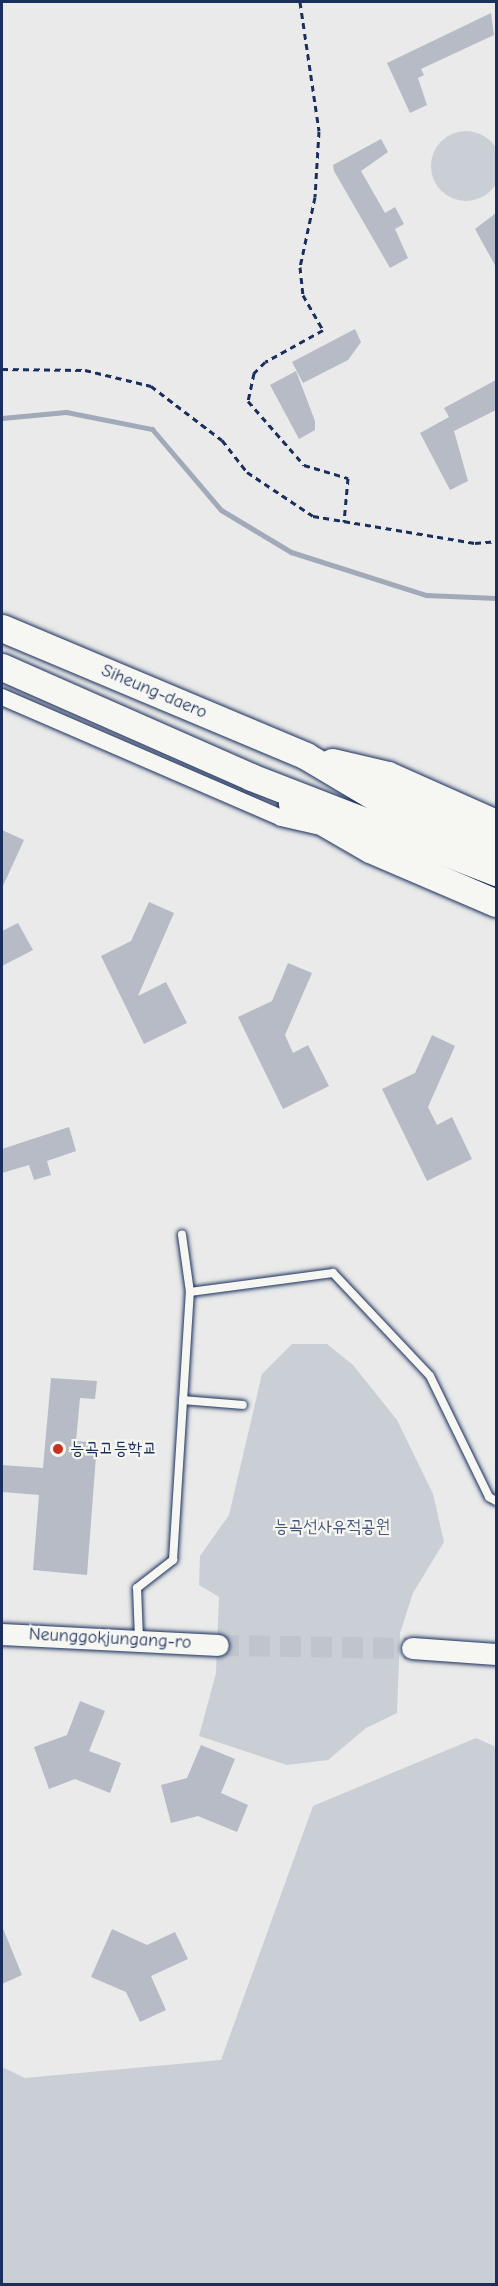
<!DOCTYPE html>
<meta charset="utf-8">
<style>
body{margin:0}
#map{position:relative;width:498px;height:2286px;overflow:hidden;background:#e9eae9;font-family:"Comic Neue","Poor Story",sans-serif}
div>[style]{position:absolute}
.green>*{inset:0;background:#caced5}
.round{border-radius:50%}
.stream>*{height:5px;margin:-2.5px;padding:0 2.5px;transform-origin:2.5px;border-radius:2.5px;background:#a2aaba}
.building>*{inset:0;background:#b6bbc6}
.tertiary-tunnel>*{height:21px;margin-top:-10.5px;transform-origin:0;background:repeating-linear-gradient(90deg,#c0c5cd 0 21px,transparent 0 31px)}
.path>*{height:3px;margin-top:-1.5px;transform-origin:0;background:repeating-linear-gradient(90deg,#1b2f5e 0 6px,transparent 0 10.5px)}
.roads{filter:drop-shadow(0 0 2px #1b2f5e) drop-shadow(0 0 2px #1b2f5e)}
.service>*{height:8px;margin:-4px;padding:0 4px;transform-origin:4px;border-radius:4px;background:#f6f6f2}
.minor>*{height:16px;margin:-8px;padding:0 8px;transform-origin:8px;border-radius:8px;background:#f6f6f2}
.tertiary>*{height:21px;margin:-10.5px;padding:0 10.5px;transform-origin:10.5px;border-radius:10.5px;background:#f6f6f2}
.primary>*{height:27px;margin:-13.5px;padding:0 13.5px;transform-origin:13.5px;border-radius:13.5px;background:#f6f6f2}
.dots>*{width:16px;height:16px;translate:-50% -50%;box-sizing:border-box;border:3px solid #f6f6f2;border-radius:50%}
span{translate:-50% -50%;white-space:nowrap;text-align:center;line-height:1.15;-webkit-text-stroke:4.5px #f6f6f2;paint-order:stroke}
.street-label{font-size:18px;color:#1b2f5e}
.poi-label{font-size:18px;color:#1b2f5e}
.left{translate:0 -50%;text-align:left}
.park-label{font-size:18px;color:#47577c}
.frame{position:absolute;inset:0;border:3px solid #1b2f5e;pointer-events:none}
</style>
<div id="map">
<div class="green">
<i class="round" style="left:431px;top:131px;width:70px;height:70px"></i>
<i style="clip-path:polygon(292px 1344px,327px 1344px,353px 1365px,397px 1420px,433px 1494px,444px 1542px,413px 1593px,400px 1633px,397px 1713px,366px 1728px,328px 1760px,287px 1765px,199px 1736px,216px 1673px,219px 1597px,199px 1585px,200px 1556px,229px 1515px,262px 1374px)"></i>
<i style="clip-path:polygon(476px 1738px,496px 1747px,496px 2284px,2px 2284px,2px 2067px,25px 2078px,221px 2060px,313px 1806px)"></i>
</div>
<div class="stream">
<i style="left:2px;top:418px;width:64px;rotate:-5.4deg"></i>
<i style="left:66px;top:412px;width:88px;rotate:11.2deg"></i>
<i style="left:152px;top:429px;width:106px;rotate:49.6deg"></i>
<i style="left:221px;top:510px;width:82px;rotate:31deg"></i>
<i style="left:291px;top:552px;width:142px;rotate:17.7deg"></i>
<i style="left:426px;top:595px;width:70px;rotate:2.5deg"></i>
</div>
<div class="building">
<i style="clip-path:polygon(491px 13px,494px 35px,421px 69px,424px 75px,418px 78px,427px 105px,410px 113px,387px 63px)"></i>
<i style="clip-path:polygon(381px 139px,388px 152px,361px 171px,385px 213px,395px 207px,404px 224px,395px 229px,408px 258px,390px 268px,334px 171px,333px 165px)"></i>
<i style="clip-path:polygon(496px 213px,496px 267px,475px 229px)"></i>
<i style="clip-path:polygon(355px 329px,361px 342px,348px 360px,303px 383px,292px 362px)"></i>
<i style="clip-path:polygon(296px 371px,315px 421px,315px 430px,299px 439px,270px 385px)"></i>
<i style="clip-path:polygon(496px 380px,496px 410px,454px 431px,468px 481px,450px 490px,420px 433px,449px 417px,444px 408px)"></i>
<i style="clip-path:polygon(2px 830px,24px 840px,2px 888px)"></i>
<i style="clip-path:polygon(149px 902px,174px 913px,138px 996px,166px 982px,187px 1023px,144px 1044px,101px 956px,131px 941px)"></i>
<i style="clip-path:polygon(18px 923px,33px 950px,2px 966px,2px 931px)"></i>
<i style="clip-path:polygon(288px 963px,312px 973px,285px 1035px,293px 1053px,308px 1045px,329px 1086px,283px 1109px,238px 1017px,272px 1001px)"></i>
<i style="clip-path:polygon(432px 1035px,455px 1046px,428px 1107px,437px 1125px,452px 1117px,472px 1159px,427px 1181px,382px 1089px,415px 1073px)"></i>
<i style="clip-path:polygon(69px 1127px,76px 1151px,47px 1161px,51px 1175px,34px 1180px,29px 1165px,2px 1173px,2px 1149px)"></i>
<i style="clip-path:polygon(51px 1378px,97px 1381px,95px 1399px,80px 1398px,76px 1441px,97px 1443px,87px 1575px,33px 1570px,39px 1495px,2px 1492px,2px 1465px,43px 1468px)"></i>
<i style="clip-path:polygon(80px 1701px,105px 1711px,89px 1751px,121px 1763px,110px 1793px,75px 1779px,49px 1789px,34px 1747px,67px 1735px)"></i>
<i style="clip-path:polygon(201px 1745px,235px 1759px,221px 1793px,248px 1805px,237px 1832px,198px 1816px,171px 1823px,161px 1785px,187px 1778px)"></i>
<i style="clip-path:polygon(2px 1926px,22px 1975px,2px 1984px)"></i>
<i style="clip-path:polygon(112px 1929px,147px 1945px,175px 1932px,188px 1959px,151px 1976px,166px 2010px,140px 2022px,126px 1992px,91px 1977px)"></i>
</div>
<div class="tertiary-tunnel">
<i style="left:218px;top:1645px;width:194px;rotate:0.9deg"></i>
</div>
<div class="path">
<i style="left:300px;top:2px;width:130px;rotate:81.6deg"></i>
<i style="left:319px;top:131px;width:66px;rotate:93.5deg"></i>
<i style="left:315px;top:197px;width:72px;rotate:102.1deg"></i>
<i style="left:300px;top:267px;width:28px;rotate:84deg"></i>
<i style="left:303px;top:295px;width:40px;rotate:60.3deg"></i>
<i style="left:323px;top:330px;width:66px;rotate:151.1deg"></i>
<i style="left:265px;top:362px;width:16px;rotate:135deg"></i>
<i style="left:254px;top:373px;width:29px;rotate:102deg"></i>
<i style="left:248px;top:401px;width:85px;rotate:48.8deg"></i>
<i style="left:304px;top:465px;width:46px;rotate:16.5deg"></i>
<i style="left:348px;top:478px;width:44px;rotate:95.2deg"></i>
<i style="left:2px;top:369px;width:83px;rotate:0.7deg"></i>
<i style="left:85px;top:370px;width:68px;rotate:13.6deg"></i>
<i style="left:151px;top:386px;width:89px;rotate:37.3deg"></i>
<i style="left:222px;top:440px;width:41px;rotate:52deg"></i>
<i style="left:247px;top:472px;width:79px;rotate:33.7deg"></i>
<i style="left:313px;top:516px;width:164px;rotate:9.5deg"></i>
<i style="left:475px;top:543px;width:21px;rotate:-5deg"></i>
</div>
<div class="roads">
<div class="service">
<i style="left:190px;top:1292px;width:144px;rotate:-7.6deg"></i>
<i style="left:333px;top:1273px;width:141px;rotate:46.7deg"></i>
<i style="left:430px;top:1376px;width:135px;rotate:64deg"></i>
<i style="left:489px;top:1497px;width:8px;rotate:30deg"></i>
<i style="left:183px;top:1400px;width:60px;rotate:4.8deg"></i>
<i style="left:139px;top:1639px;width:51px;rotate:-92.2deg"></i>
<i style="left:137px;top:1588px;width:46px;rotate:-37.9deg"></i>
<i style="left:173px;top:1560px;width:269px;rotate:-86.4deg"></i>
<i style="left:190px;top:1292px;width:58px;rotate:-98deg"></i>
</div>
<div class="minor">
<i style="left:2px;top:697px;width:304px;rotate:23.4deg"></i>
<i style="left:281px;top:818px;width:37px;rotate:13deg"></i>
</div>
<div class="tertiary">
<i style="left:2px;top:1634px;width:216px;rotate:2.9deg"></i>
<i style="left:412px;top:1648px;width:84px;rotate:4.1deg"></i>
</div>
<div class="primary">
<i style="left:2px;top:628px;width:330px;rotate:22.8deg"></i>
<i style="left:306px;top:756px;width:86px;rotate:30.7deg"></i>
<i style="left:380px;top:800px;width:126px;rotate:22.5deg"></i>
<i style="left:2px;top:667px;width:272px;rotate:23.8deg"></i>
<i style="left:251px;top:777px;width:263px;rotate:21.2deg"></i>
<i style="left:332px;top:762px;width:57px;rotate:13.1deg"></i>
<i style="left:388px;top:775px;width:118px;rotate:24deg"></i>
<i style="left:292px;top:804px;width:90px;rotate:30deg"></i>
<i style="left:370px;top:849px;width:137px;rotate:23.2deg"></i>
</div>
</div>
<div class="dots">
<i style="left:58px;top:1449px;background:#c8321e"></i>
</div>
<div class="street-label">
<span style="left:154px;top:692px;rotate:23deg">Siheung-daero</span>
<span style="left:110px;top:1639px;rotate:3deg">Neunggokjungang-ro</span>
</div>
<div class="poi-label">
<span class="left" style="left:70px;top:1449px">능곡고등학교</span>
</div>
<div class="park-label">
<span style="left:332px;top:1527px">능곡선사유적공원</span>
</div>
<div class="frame"></div>
</div>
